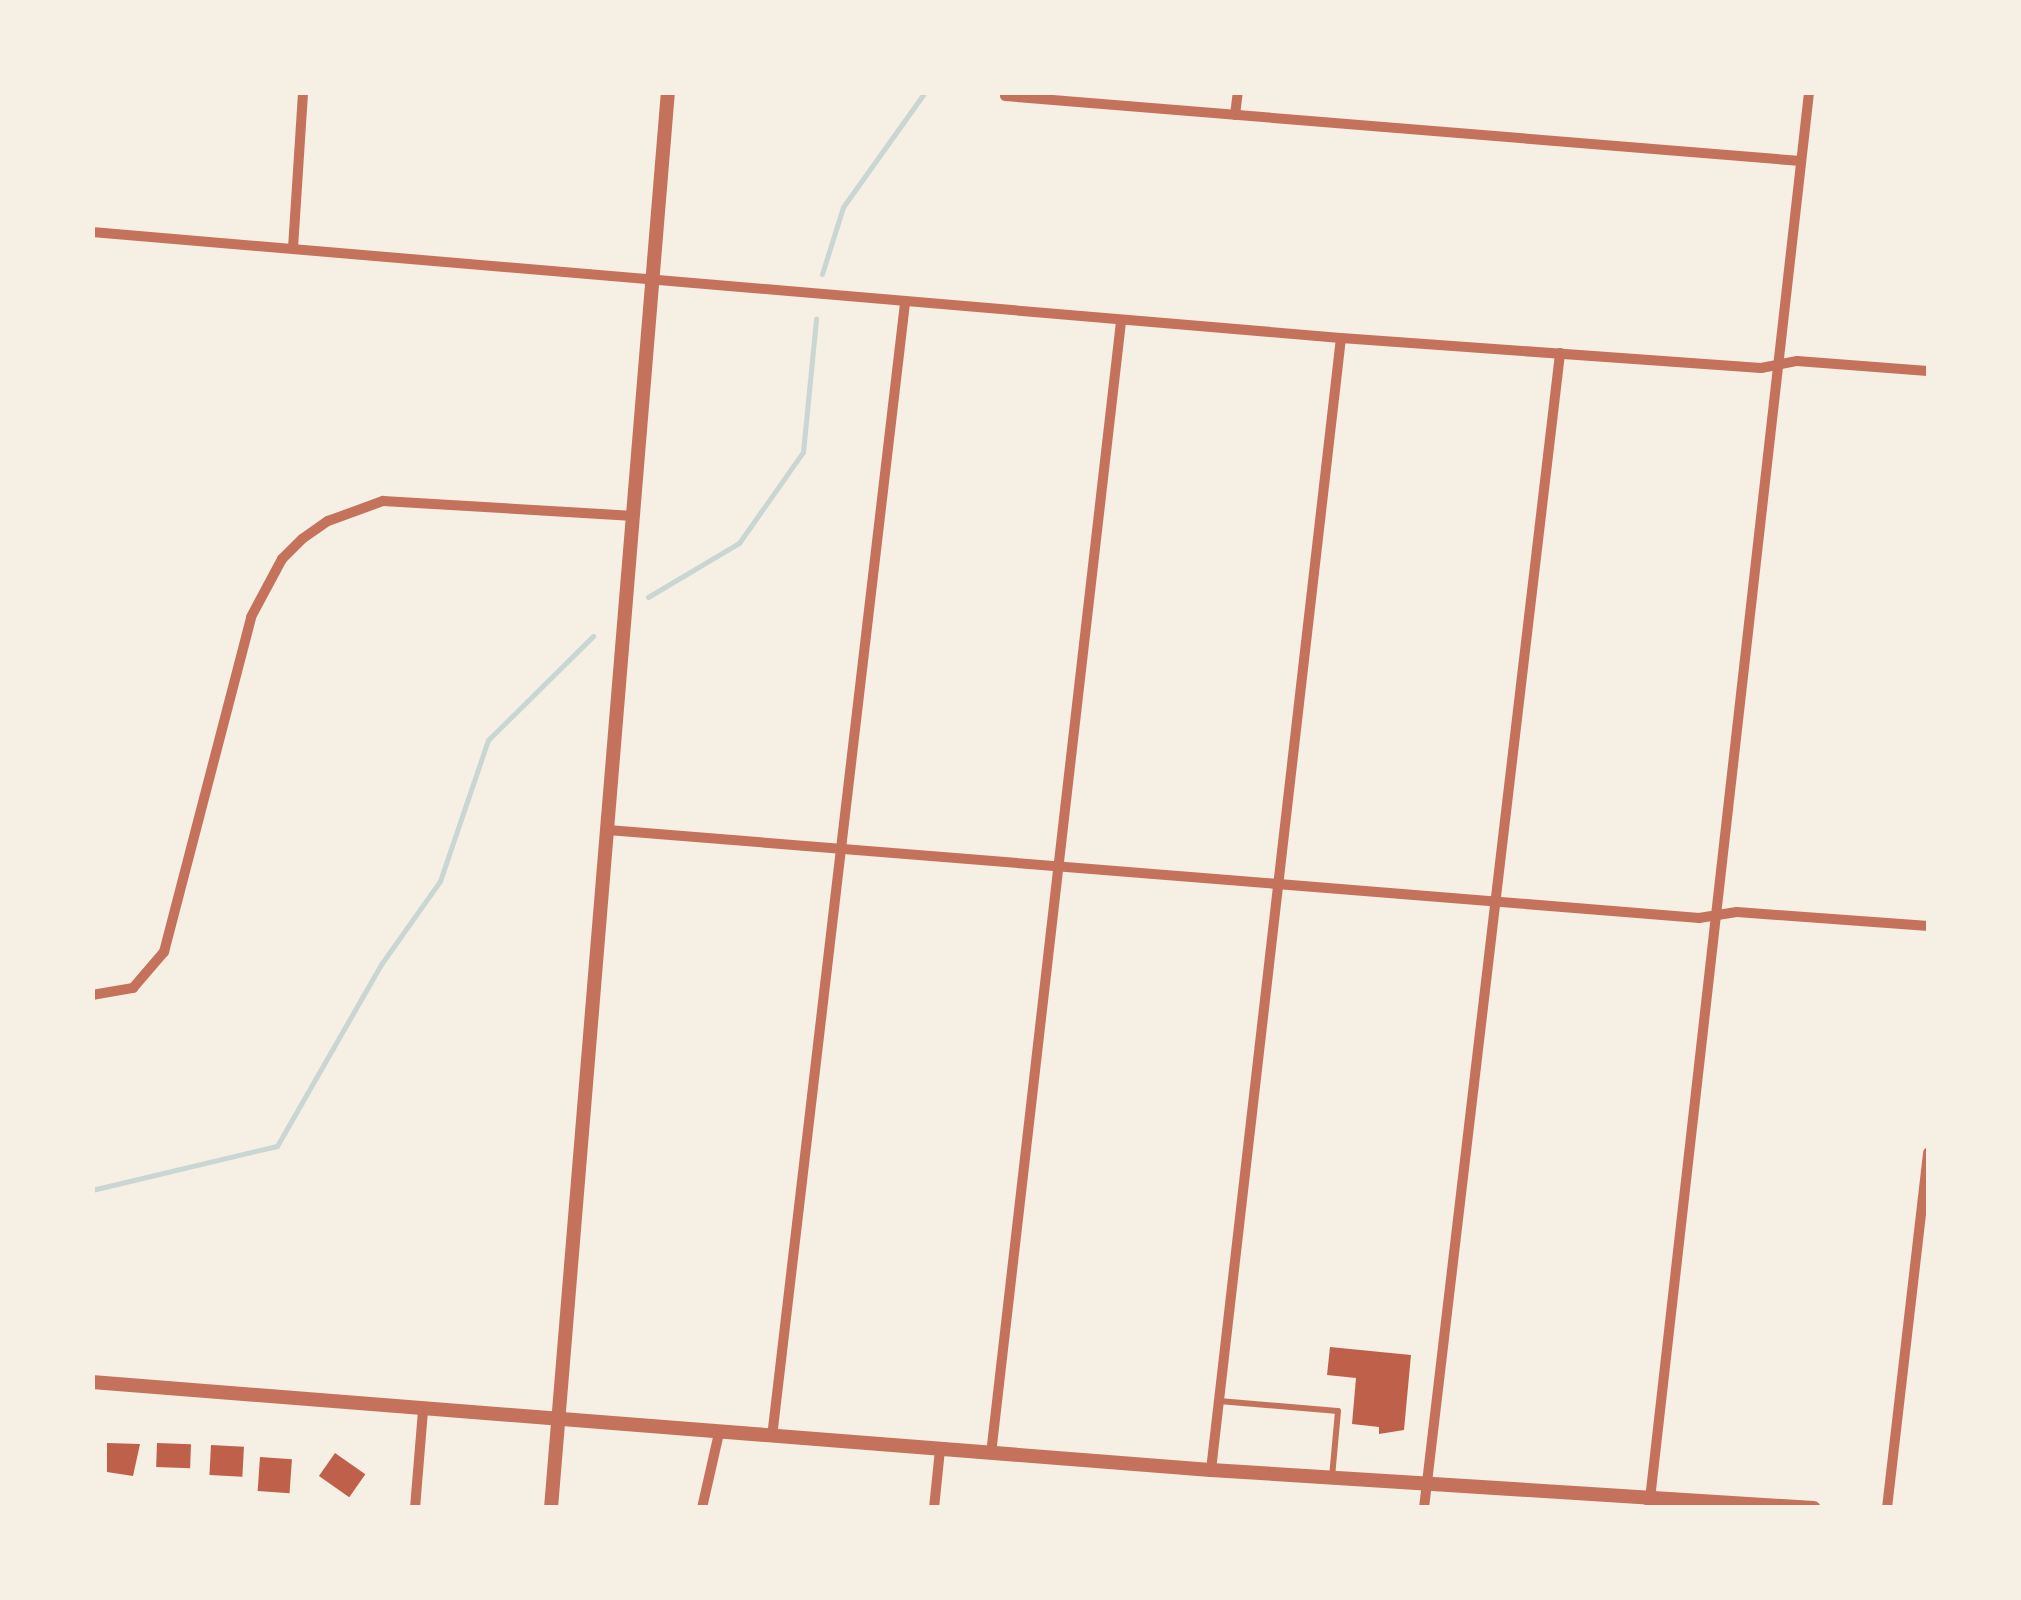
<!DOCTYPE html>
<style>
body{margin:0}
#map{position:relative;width:2021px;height:1600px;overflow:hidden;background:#f6efe4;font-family:"Source Serif 4",serif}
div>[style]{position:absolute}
.stream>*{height:5px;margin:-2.5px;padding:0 2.5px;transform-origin:2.5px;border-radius:2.5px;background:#c9d6d2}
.building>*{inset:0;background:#bf614a;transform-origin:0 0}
.service>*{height:6px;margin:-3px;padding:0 3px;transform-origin:3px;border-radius:3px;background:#c5725c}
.minor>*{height:10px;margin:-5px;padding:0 5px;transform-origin:5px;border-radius:5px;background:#c5725c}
.tertiary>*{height:14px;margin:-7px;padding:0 7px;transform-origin:7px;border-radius:7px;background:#c5725c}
span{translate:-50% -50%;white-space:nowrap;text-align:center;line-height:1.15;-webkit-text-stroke:9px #f6efe4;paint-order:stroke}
.frame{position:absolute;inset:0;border:95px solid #f6efe4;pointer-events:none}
</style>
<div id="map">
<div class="stream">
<i style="left:822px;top:274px;width:70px;rotate:-72.6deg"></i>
<i style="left:843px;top:207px;width:141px;rotate:-54.5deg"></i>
<i style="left:648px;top:597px;width:106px;rotate:-30.7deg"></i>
<i style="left:739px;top:543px;width:111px;rotate:-54.9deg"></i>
<i style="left:803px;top:452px;width:134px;rotate:-84.4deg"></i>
<i style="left:92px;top:1190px;width:190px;rotate:-13.4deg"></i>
<i style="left:277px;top:1146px;width:211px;rotate:-60.2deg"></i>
<i style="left:382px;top:963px;width:100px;rotate:-54.7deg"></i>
<i style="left:440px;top:881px;width:149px;rotate:-71.2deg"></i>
<i style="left:488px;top:740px;width:148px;rotate:-44.7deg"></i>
</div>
<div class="building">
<i style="clip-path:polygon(1330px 1347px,1411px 1355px,1404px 1430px,1379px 1434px,1379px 1427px,1352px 1424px,1356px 1378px,1327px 1375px)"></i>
<i style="clip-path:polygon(107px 1443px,140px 1444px,133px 1476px,107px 1472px)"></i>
<i style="left:157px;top:1443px;width:34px;height:24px;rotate:2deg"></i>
<i style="left:211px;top:1445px;width:33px;height:30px;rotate:3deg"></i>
<i style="left:335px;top:1453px;width:37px;height:28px;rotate:35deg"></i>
<i style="left:260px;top:1457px;width:32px;height:34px;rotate:4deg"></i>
</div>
<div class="service">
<i style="left:1219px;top:1401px;width:119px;rotate:4.8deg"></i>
<i style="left:1338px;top:1411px;width:66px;rotate:95.2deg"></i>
</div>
<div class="minor">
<i style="left:1005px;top:96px;width:798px;rotate:4.67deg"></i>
<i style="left:1235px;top:115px;width:23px;rotate:-83deg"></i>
<i style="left:92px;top:232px;width:1253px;rotate:4.85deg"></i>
<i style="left:1341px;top:338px;width:421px;rotate:4.1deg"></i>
<i style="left:1761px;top:368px;width:37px;rotate:-11deg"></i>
<i style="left:1797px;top:361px;width:131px;rotate:4.4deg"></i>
<i style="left:293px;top:248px;width:156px;rotate:-86.3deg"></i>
<i style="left:608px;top:830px;width:1095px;rotate:4.61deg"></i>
<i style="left:1699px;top:918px;width:38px;rotate:-9deg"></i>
<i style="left:1737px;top:912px;width:192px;rotate:4.2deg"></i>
<i style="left:92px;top:995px;width:42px;rotate:-9.7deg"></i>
<i style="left:133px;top:988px;width:48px;rotate:-49.3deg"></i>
<i style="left:164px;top:952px;width:346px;rotate:-75.4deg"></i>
<i style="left:251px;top:617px;width:66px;rotate:-61.9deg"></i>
<i style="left:282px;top:559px;width:28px;rotate:-45deg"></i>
<i style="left:302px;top:539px;width:32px;rotate:-35deg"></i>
<i style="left:328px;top:521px;width:59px;rotate:-20deg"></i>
<i style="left:383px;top:501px;width:251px;rotate:3.4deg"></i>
<i style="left:772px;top:1437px;width:1142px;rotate:-83.31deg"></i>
<i style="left:991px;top:1454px;width:1140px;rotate:-83.45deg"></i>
<i style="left:1211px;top:1470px;width:1139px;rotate:-83.45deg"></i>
<i style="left:415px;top:1508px;width:98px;rotate:-85.3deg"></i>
<i style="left:702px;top:1508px;width:77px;rotate:-77.2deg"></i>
<i style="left:934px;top:1508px;width:58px;rotate:-84.1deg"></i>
<i style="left:1424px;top:1508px;width:1163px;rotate:-83.28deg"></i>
<i style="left:1649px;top:1508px;width:1425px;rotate:-83.55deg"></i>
<i style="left:1887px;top:1508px;width:358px;rotate:-83.4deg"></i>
</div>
<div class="tertiary">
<i style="left:92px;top:1382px;width:1122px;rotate:4.5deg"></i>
<i style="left:1211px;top:1470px;width:604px;rotate:3.61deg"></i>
<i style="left:551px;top:1508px;width:1421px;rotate:-85.28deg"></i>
</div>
<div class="frame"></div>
</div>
